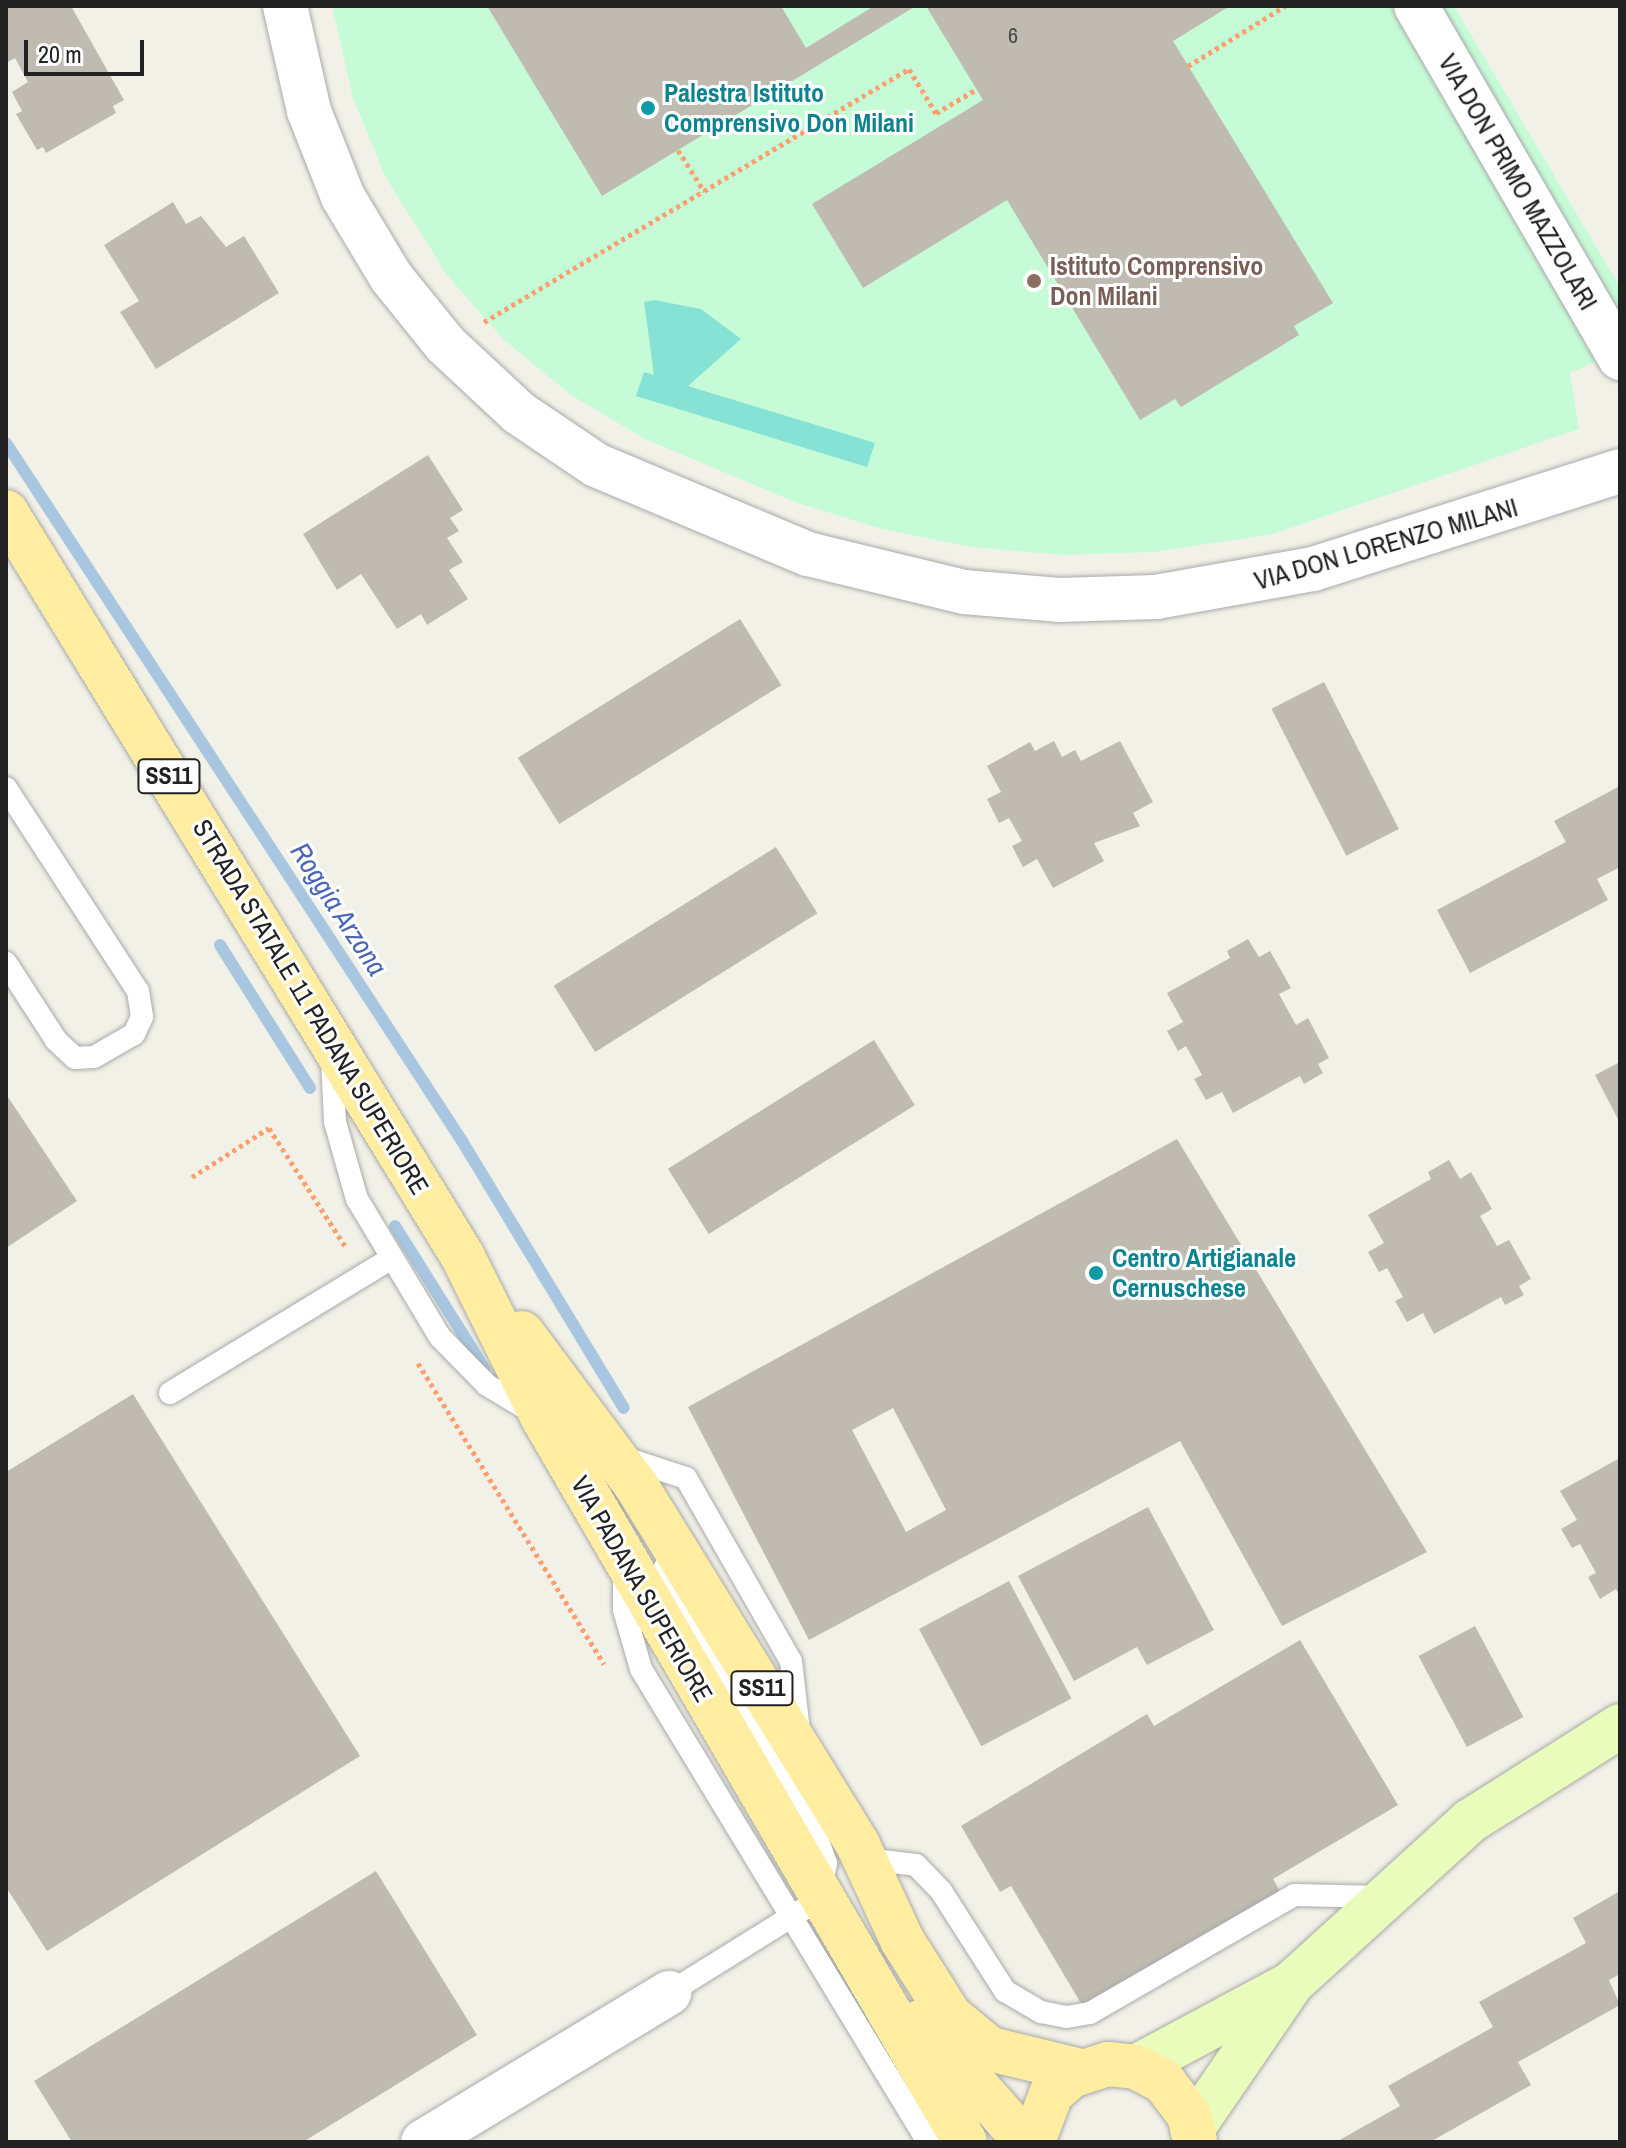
<!DOCTYPE html>
<style>
body{margin:0}
#map{position:relative;width:1626px;height:2148px;overflow:hidden;background:#f2f1e8;font-family:"Archivo Narrow",sans-serif}
div>[style]{position:absolute}
.park>*{inset:0;background:#c6fbd7}
.pitch>*{inset:0;background:#85e2d5}
.stream>*{height:12px;margin:-6px;padding:0 6px;transform-origin:6px;border-radius:6px;background:#a8c6e0}
.building>*{inset:0;background:#bfbbb1;transform-origin:0 0}
.path>*{height:5px;margin-top:-2.5px;transform-origin:0;background:repeating-linear-gradient(90deg,#fea06d 0 4px,transparent 0 8px)}
.roads{filter:drop-shadow(0 0 2px #a9a9a9) drop-shadow(0 0 2px #a9a9a9)}
.lane>*{height:22px;margin:-11px;padding:0 11px;transform-origin:11px;border-radius:11px;background:#fff}
.street>*{height:44px;margin:-22px;padding:0 22px;transform-origin:22px;border-radius:22px;background:#fff}
.secondary>*{height:44px;margin:-22px;padding:0 22px;transform-origin:22px;border-radius:22px;background:#e9fcbc}
.primary>*{height:44px;margin:-22px;padding:0 22px;transform-origin:22px;border-radius:22px;background:#ffeda1}
.dots>*{width:22px;height:22px;translate:-50% -50%;box-sizing:border-box;border:4px solid #fff;border-radius:50%}
span{translate:-50% -50%;white-space:nowrap;text-align:center;line-height:1.15;-webkit-text-stroke:6px #fff;paint-order:stroke}
.number-label{font-size:22px;color:#494846}
.number-label span{-webkit-text-stroke-width:0}
.shield-label span{padding:2px 6px;background:#fff;border:2px solid;border-radius:6px;-webkit-text-stroke-width:0}
.shield-label{font-size:24px;color:#222;font-weight:700}
.culture-label{font-size:26px;color:#0d838f;font-weight:700}
.left{translate:0 -50%;text-align:left}
.street-label{font-size:26px;color:#222}
.education-label{font-size:26px;color:#785e54;font-weight:700}
.water-label{font-size:28px;color:#4965b6;font-style:italic}
.frame{position:absolute;inset:0;border:8px solid #222;pointer-events:none}
.scale{position:absolute;left:24px;top:40px;width:120px;height:36px;box-sizing:border-box;border:4px solid #222;border-top:0;padding-left:10px;font-size:24px;line-height:28px;white-space:nowrap;color:#222;-webkit-text-stroke:6px #fff;paint-order:stroke}
</style>
<div id="map">
<div class="park">
<i style="clip-path:polygon(332px 6px,1454px 6px,1620px 287px,1620px 350px,1570px 373px,1579px 429px,1273px 534px,1153px 552px,1063px 555px,971px 547px,882px 529px,795px 502px,645px 439px,571px 395px,504px 340px,447px 275px,386px 178px,353px 98px)"></i>
</div>
<div class="pitch">
<i style="clip-path:polygon(654px 300px,701px 309px,741px 339px,688px 386px,875px 443px,867px 467px,636px 396px,644px 372px,654px 375px,644px 302px)"></i>
</div>
<div class="stream">
<i style="left:6px;top:443px;width:834px;rotate:56.84deg"></i>
<i style="left:462px;top:1141px;width:312px;rotate:58.8deg"></i>
<i style="left:220px;top:945px;width:169px;rotate:57.8deg"></i>
<i style="left:395px;top:1226px;width:168px;rotate:57.9deg"></i>
</div>
<div class="building">
<i style="clip-path:polygon(6px 6px,71px 6px,124px 100px,113px 106px,116px 113px,46px 153px,43px 147px,37px 150px,16px 114px,22px 111px,12px 92px,28px 82px,15px 58px,6px 63px)"></i>
<i style="clip-path:polygon(487px 6px,781px 6px,806px 48px,874px 6px,916px 6px,602px 196px)"></i>
<i style="clip-path:polygon(926px 6px,1230px 6px,1173px 41px,1333px 303px,1294px 326px,1299px 335px,1181px 407px,1175px 399px,1140px 420px,1007px 200px,863px 288px,812px 204px,983px 100px)"></i>
<i style="clip-path:polygon(173px 202px,186px 224px,201px 216px,226px 247px,244px 236px,279px 293px,156px 369px,120px 312px,139px 301px,104px 245px)"></i>
<i style="clip-path:polygon(428px 455px,463px 510px,450px 518px,459px 531px,447px 538px,463px 562px,449px 570px,468px 599px,427px 625px,421px 614px,397px 629px,361px 574px,337px 590px,303px 534px)"></i>
<i style="left:740px;top:619px;width:78px;height:262px;rotate:58deg"></i>
<i style="left:1324px;top:682px;width:165px;height:59px;rotate:63deg"></i>
<i style="clip-path:polygon(1054px 741px,1062px 757px,1075px 750px,1081px 761px,1120px 741px,1153px 802px,1133px 813px,1140px 826px,1094px 843px,1104px 861px,1053px 888px,1037px 859px,1023px 867px,1012px 846px,1022px 841px,1009px 818px,999px 823px,987px 799px,1001px 792px,987px 766px,1030px 742px,1035px 751px)"></i>
<i style="clip-path:polygon(1620px 786px,1620px 867px,1597px 879px,1608px 900px,1470px 973px,1437px 910px,1566px 842px,1554px 821px)"></i>
<i style="left:776px;top:847px;width:78px;height:262px;rotate:58deg"></i>
<i style="clip-path:polygon(1248px 939px,1259px 957px,1270px 951px,1291px 988px,1279px 994px,1296px 1025px,1308px 1018px,1329px 1058px,1318px 1064px,1323px 1073px,1304px 1084px,1300px 1076px,1233px 1113px,1222px 1092px,1206px 1100px,1194px 1079px,1202px 1075px,1186px 1046px,1178px 1051px,1167px 1031px,1183px 1022px,1167px 993px,1230px 958px,1227px 951px)"></i>
<i style="left:874px;top:1040px;width:77px;height:243px;rotate:58deg"></i>
<i style="clip-path:polygon(1620px 1062px,1620px 1123px,1595px 1075px)"></i>
<i style="clip-path:polygon(6px 1094px,77px 1201px,6px 1248px)"></i>
<i style="clip-path:polygon(evenodd,1177px 1139px,1427px 1552px,1282px 1626px,1180px 1441px,809px 1640px,688px 1407px,1177px 1139px,893px 1408px,946px 1510px,906px 1532px,852px 1430px,893px 1408px)"></i>
<i style="clip-path:polygon(1449px 1160px,1460px 1179px,1471px 1172px,1492px 1209px,1480px 1216px,1497px 1246px,1509px 1240px,1531px 1279px,1519px 1286px,1524px 1295px,1505px 1305px,1501px 1297px,1434px 1334px,1423px 1313px,1407px 1322px,1395px 1301px,1403px 1297px,1387px 1268px,1379px 1272px,1368px 1252px,1384px 1243px,1368px 1215px,1431px 1179px,1428px 1172px)"></i>
<i style="clip-path:polygon(133px 1394px,360px 1756px,47px 1951px,6px 1887px,6px 1472px)"></i>
<i style="clip-path:polygon(1620px 1458px,1620px 1597px,1616px 1589px,1600px 1599px,1588px 1577px,1596px 1573px,1580px 1544px,1572px 1548px,1561px 1529px,1577px 1520px,1560px 1491px)"></i>
<i style="clip-path:polygon(1148px 1507px,1214px 1630px,1147px 1665px,1137px 1647px,1074px 1681px,1018px 1576px)"></i>
<i style="left:1009px;top:1581px;width:133px;height:102px;rotate:62deg"></i>
<i style="left:1475px;top:1626px;width:103px;height:64px;rotate:62deg"></i>
<i style="clip-path:polygon(1300px 1640px,1398px 1805px,1273px 1879px,1281px 1893px,1085px 2010px,1011px 1886px,1000px 1892px,961px 1826px,1147px 1714px,1154px 1726px)"></i>
<i style="clip-path:polygon(376px 1871px,477px 2035px,303px 2142px,72px 2142px,34px 2081px)"></i>
<i style="clip-path:polygon(1620px 1891px,1620px 1974px,1609px 1980px,1620px 2005px,1518px 2062px,1531px 2085px,1430px 2142px,1336px 2142px,1400px 2106px,1388px 2086px,1493px 2027px,1479px 2002px,1586px 1943px,1573px 1918px)"></i>
</div>
<div class="path">
<i style="left:1188px;top:66px;width:114px;rotate:-31.7deg"></i>
<i style="left:678px;top:150px;width:49px;rotate:57.6deg"></i>
<i style="left:484px;top:322px;width:495px;rotate:-30.8deg"></i>
<i style="left:909px;top:69px;width:52px;rotate:58.5deg"></i>
<i style="left:936px;top:113px;width:48px;rotate:-30.3deg"></i>
<i style="left:192px;top:1177px;width:91px;rotate:-32.5deg"></i>
<i style="left:269px;top:1128px;width:140px;rotate:57.2deg"></i>
<i style="left:418px;top:1363px;width:354px;rotate:58.3deg"></i>
</div>
<div class="roads">
<div class="lane">
<i style="left:6px;top:788px;width:242px;rotate:57deg"></i>
<i style="left:138px;top:991px;width:26px;rotate:81deg"></i>
<i style="left:142px;top:1017px;width:19px;rotate:115deg"></i>
<i style="left:134px;top:1034px;width:46px;rotate:150.1deg"></i>
<i style="left:94px;top:1057px;width:19px;rotate:177deg"></i>
<i style="left:75px;top:1058px;width:26px;rotate:-137deg"></i>
<i style="left:56px;top:1040px;width:92px;rotate:-123deg"></i>
<i style="left:332px;top:1058px;width:64px;rotate:87.3deg"></i>
<i style="left:335px;top:1122px;width:80px;rotate:74.1deg"></i>
<i style="left:357px;top:1199px;width:161px;rotate:59deg"></i>
<i style="left:440px;top:1337px;width:67px;rotate:45.6deg"></i>
<i style="left:487px;top:1385px;width:56px;rotate:31.1deg"></i>
<i style="left:170px;top:1393px;width:260px;rotate:-31.3deg"></i>
<i style="left:622px;top:1457px;width:67px;rotate:18.2deg"></i>
<i style="left:686px;top:1478px;width:211px;rotate:60.2deg"></i>
<i style="left:791px;top:1661px;width:70px;rotate:83.5deg"></i>
<i style="left:665px;top:1567px;width:276px;rotate:59.5deg"></i>
<i style="left:805px;top:1805px;width:62px;rotate:70.1deg"></i>
<i style="left:826px;top:1863px;width:33px;rotate:101deg"></i>
<i style="left:820px;top:1895px;width:18px;rotate:137deg"></i>
<i style="left:807px;top:1907px;width:163px;rotate:148.1deg"></i>
<i style="left:624px;top:1570px;width:40px;rotate:90deg"></i>
<i style="left:624px;top:1610px;width:61px;rotate:73.9deg"></i>
<i style="left:641px;top:1669px;width:553px;rotate:58.75deg"></i>
<i style="left:866px;top:1859px;width:50px;rotate:6.8deg"></i>
<i style="left:916px;top:1865px;width:36px;rotate:46deg"></i>
<i style="left:941px;top:1891px;width:119px;rotate:57.4deg"></i>
<i style="left:1005px;top:1991px;width:42px;rotate:30.3deg"></i>
<i style="left:1041px;top:2012px;width:26px;rotate:11deg"></i>
<i style="left:1067px;top:2017px;width:23px;rotate:-10deg"></i>
<i style="left:1090px;top:2013px;width:236px;rotate:-30deg"></i>
<i style="left:1294px;top:1895px;width:90px;rotate:1.3deg"></i>
</div>
<div class="street">
<i style="left:285px;top:6px;width:108px;rotate:77.1deg"></i>
<i style="left:309px;top:111px;width:92px;rotate:68.4deg"></i>
<i style="left:343px;top:197px;width:93px;rotate:59deg"></i>
<i style="left:391px;top:277px;width:86px;rotate:51.1deg"></i>
<i style="left:445px;top:344px;width:101px;rotate:43deg"></i>
<i style="left:519px;top:413px;width:93px;rotate:34deg"></i>
<i style="left:596px;top:465px;width:230px;rotate:22.8deg"></i>
<i style="left:808px;top:554px;width:161px;rotate:13.7deg"></i>
<i style="left:964px;top:592px;width:95px;rotate:4.8deg"></i>
<i style="left:1059px;top:600px;width:97px;rotate:-1.8deg"></i>
<i style="left:1156px;top:597px;width:159px;rotate:-10.1deg"></i>
<i style="left:1313px;top:569px;width:322px;rotate:-17.7deg"></i>
<i style="left:1416px;top:6px;width:407px;rotate:59.9deg"></i>
<i style="left:423px;top:2142px;width:288px;rotate:-31.2deg"></i>
</div>
<div class="secondary">
<i style="left:1136px;top:2067px;width:171px;rotate:-28.2deg"></i>
<i style="left:1192px;top:2129px;width:177px;rotate:-55.6deg"></i>
<i style="left:1292px;top:1983px;width:241px;rotate:-42.3deg"></i>
<i style="left:1470px;top:1821px;width:178px;rotate:-32.3deg"></i>
</div>
<div class="primary">
<i style="left:6px;top:512px;width:874px;rotate:58.47deg"></i>
<i style="left:463px;top:1257px;width:180px;rotate:63.6deg"></i>
<i style="left:543px;top:1418px;width:838px;rotate:59.76deg"></i>
<i style="left:522px;top:1333px;width:192px;rotate:53.2deg"></i>
<i style="left:637px;top:1487px;width:421px;rotate:58.3deg"></i>
<i style="left:858px;top:1845px;width:105px;rotate:65.1deg"></i>
<i style="left:902px;top:1940px;width:90px;rotate:57.7deg"></i>
<i style="left:950px;top:2016px;width:52px;rotate:39.5deg"></i>
<i style="left:990px;top:2049px;width:94px;rotate:13.6deg"></i>
<i style="left:920px;top:2022px;width:160px;rotate:48.5deg"></i>
<i style="left:1033px;top:2142px;width:51px;rotate:-69.4deg"></i>
<i style="left:1051px;top:2094px;width:27px;rotate:-42deg"></i>
<i style="left:1071px;top:2076px;width:39px;rotate:-18deg"></i>
<i style="left:1108px;top:2064px;width:28px;rotate:6deg"></i>
<i style="left:1136px;top:2067px;width:32px;rotate:28deg"></i>
<i style="left:1164px;top:2082px;width:41px;rotate:52.9deg"></i>
<i style="left:1189px;top:2115px;width:28px;rotate:77deg"></i>
</div>
</div>
<div class="dots">
<i style="left:648px;top:108px;background:#0f9aa8"></i>
<i style="left:1034px;top:281px;background:#8d6e63"></i>
<i style="left:1096px;top:1273px;background:#0f9aa8"></i>
</div>
<div class="number-label">
<span style="left:1013px;top:36px">6</span>
</div>
<div class="shield-label">
<span style="left:169px;top:776px">SS11</span>
<span style="left:762px;top:1688px">SS11</span>
</div>
<div class="culture-label">
<span class="left" style="left:664px;top:108px">Palestra Istituto<br>Comprensivo Don Milani</span>
<span class="left" style="left:1112px;top:1273px">Centro Artigianale<br>Cernuschese</span>
</div>
<div class="street-label">
<span style="left:1518px;top:182px;rotate:60deg">VIA DON PRIMO MAZZOLARI</span>
<span style="left:1386px;top:544px;rotate:-16deg">VIA DON LORENZO MILANI</span>
<span style="left:311px;top:1007px;rotate:59deg">STRADA STATALE 11 PADANA SUPERIORE</span>
<span style="left:642px;top:1589px;rotate:60deg">VIA PADANA SUPERIORE</span>
</div>
<div class="education-label">
<span class="left" style="left:1050px;top:281px">Istituto Comprensivo<br>Don Milani</span>
</div>
<div class="water-label">
<span style="left:339px;top:909px;rotate:57deg">Roggia Arzona</span>
</div>
<div class="frame"></div>
<div class="scale">20 m</div>
</div>
